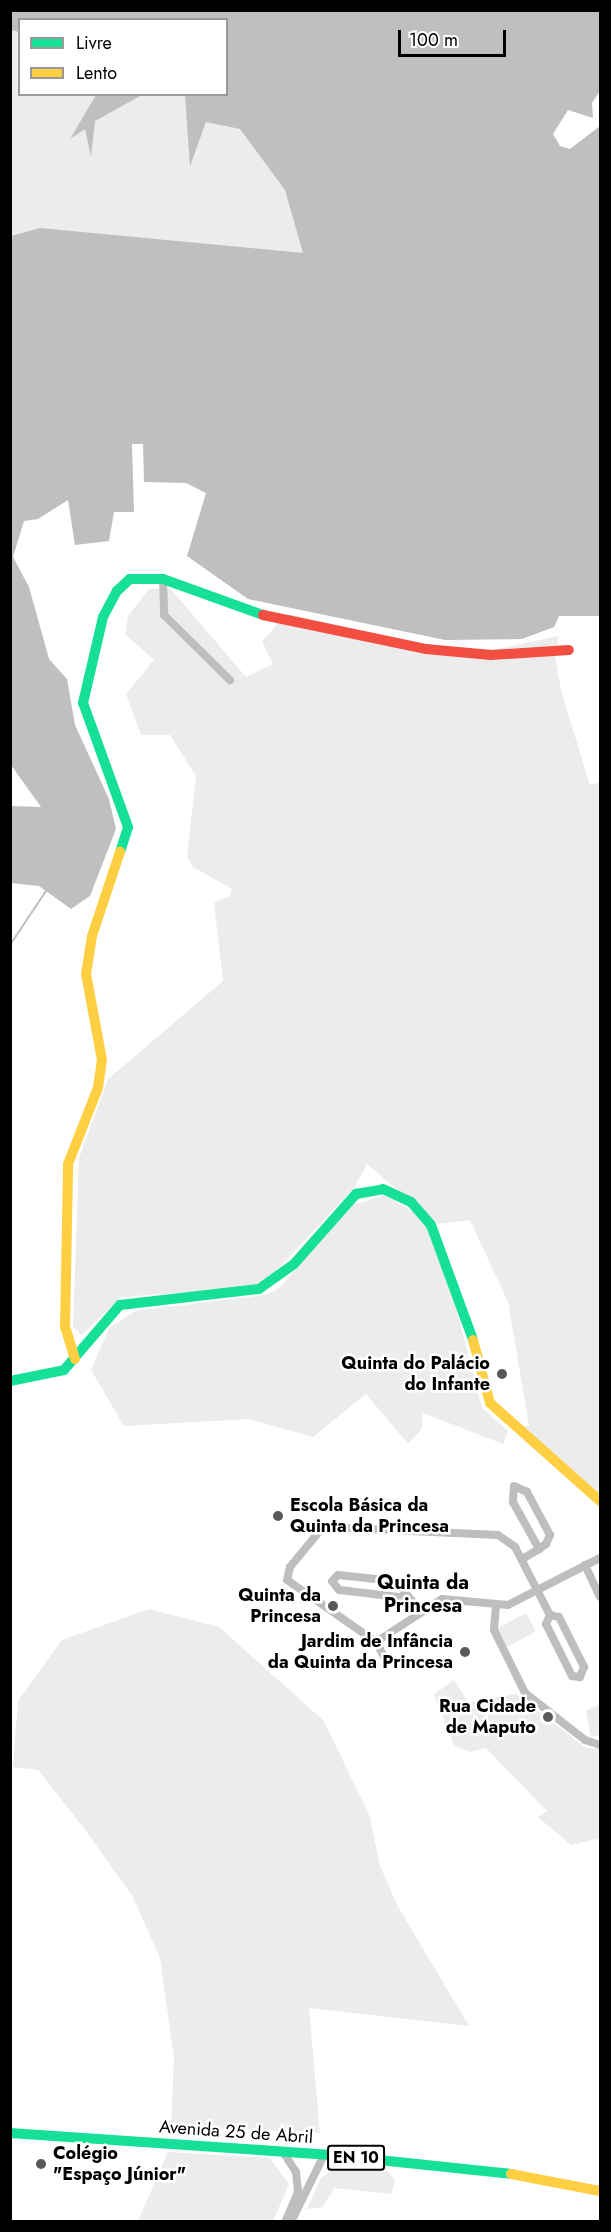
<!DOCTYPE html>
<meta charset="utf-8">
<style>
body{margin:0}
#map{position:relative;width:611px;height:2232px;overflow:hidden;background:#fff;font-family:Jost,sans-serif}
div>[style]{position:absolute}
.green>*{inset:0;background:#ececec;transform-origin:0 0}
.water>*{inset:0;background:#bfbfbf}
.stream>*{height:2px;margin:-1px;padding:0 1px;transform-origin:1px;border-radius:1px;background:#bfbfbf}
.street>*{height:8px;margin:-4px;padding:0 4px;transform-origin:4px;border-radius:4px;background:#bebebe}
.fast>*{height:10px;margin:-5px;padding:0 5px;transform-origin:5px;border-radius:5px;background:#16e098}
.slow>*{height:10px;margin:-5px;padding:0 5px;transform-origin:5px;border-radius:5px;background:#ffcf43}
.jam>*{height:10px;margin:-5px;padding:0 5px;transform-origin:5px;border-radius:5px;background:#f24e42}
.dots>*{width:16px;height:16px;translate:-50% -50%;box-sizing:border-box;border:3px solid #fff;border-radius:50%}
span{translate:-50% -50%;white-space:nowrap;text-align:center;line-height:1.15;-webkit-text-stroke:5px #fff;paint-order:stroke}
.shield-label span{padding:2px 4px;background:#fff;border:2px solid;border-radius:4px;-webkit-text-stroke-width:0}
.shield-label{font-size:16px;color:#000;font-weight:700}
.poi-label{font-size:18px;color:#000;font-weight:700}
.right{translate:-100% -50%;text-align:right}
.left{translate:0 -50%;text-align:left}
.street-label{font-size:18px;color:#000}
.neighbourhood-label{font-size:20px;color:#000;font-weight:700}
.frame{position:absolute;inset:0;border:12px solid #000;pointer-events:none}
.legend{position:absolute;left:18px;top:18px;width:210px;height:78px;box-sizing:border-box;background:#fff;border:2px solid #999;margin:0;padding:8px 10px;list-style:none;font-size:18px;color:#000}
.legend li{display:flex;align-items:center;gap:12px;height:30px}
.legend b{width:30px;border:2px solid #999}
.scale{position:absolute;left:398px;top:30px;width:108px;height:27px;box-sizing:border-box;border:3px solid #000;border-top:0;padding-left:8px;font-size:18px;line-height:21px;white-space:nowrap;color:#000;-webkit-text-stroke:4px #fff;paint-order:stroke}
</style>
<div id="map">
<div class="green">
<i style="clip-path:polygon(evenodd,11px 11px,264px 11px,382px 237px,11px 338px,11px 11px,20px 20px,226px 20px,226px 94px,20px 94px,20px 20px)"></i>
<i style="clip-path:polygon(149px 589px,171px 589px,246px 677px,273px 664px,262px 641px,287px 614px,445px 648px,497px 649px,559px 636px,555px 657px,562px 694px,590px 785px,600px 782px,600px 1495px,522px 1427px,529px 1426px,508px 1302px,470px 1220px,438px 1224px,367px 1164px,354px 1188px,269px 1278px,247px 1288px,121px 1297px,82px 1335px,73px 1327px,79px 1158px,108px 1079px,223px 981px,214px 903px,230px 896px,232px 889px,193px 867px,187px 856px,196px 776px,170px 735px,141px 735px,126px 694px,154px 660px,125px 634px,128px 616px)"></i>
<i style="clip-path:polygon(385px 1195px,417px 1214px,429px 1231px,452px 1292px,482px 1408px,508px 1431px,503px 1444px,423px 1413px,422px 1429px,408px 1444px,366px 1394px,313px 1437px,249px 1419px,124px 1426px,91px 1370px,109px 1328px,135px 1311px,265px 1295px,279px 1288px,353px 1205px)"></i>
<i style="clip-path:polygon(149px 1609px,219px 1627px,324px 1721px,370px 1817px,380px 1866px,397px 1905px,469px 2026px,309px 2008px,320px 2133px,171px 2126px,174px 2057px,160px 1958px,133px 1897px,83px 1827px,38px 1770px,13px 1767px,18px 1701px,62px 1640px)"></i>
<i style="left:526px;top:1613px;width:21px;height:33px;rotate:62deg"></i>
<i style="clip-path:polygon(454px 1680px,468px 1702px,516px 1694px,586px 1748px,600px 1748px,600px 1838px,571px 1845px,538px 1817px,547px 1811px,486px 1748px,470px 1752px,454px 1745px,434px 1694px)"></i>
<i style="clip-path:polygon(600px 1704px,600px 1735px,591px 1737px,586px 1710px)"></i>
<i style="clip-path:polygon(168px 2152px,270px 2158px,289px 2184px,273px 2221px,138px 2221px)"></i>
<i style="clip-path:polygon(336px 2168px,388px 2171px,395px 2181px,391px 2194px,334px 2188px,323px 2207px,307px 2209px,321px 2178px)"></i>
</div>
<div class="water">
<i style="clip-path:polygon(11px 10px,600px 11px,600px 91px,592px 103px,593px 118px,568px 110px,553px 134px,560px 146px,570px 149px,600px 126px,600px 616px,559px 616px,554px 627px,522px 639px,445px 640px,248px 599px,187px 556px,206px 493px,186px 483px,144px 482px,143px 444px,132px 444px,134px 512px,114px 512px,109px 541px,75px 545px,68px 500px,38px 519px,24px 521px,13px 557px,29px 587px,49px 659px,67px 679px,75px 725px,109px 799px,116px 829px,90px 896px,71px 909px,39px 886px,11px 883px,11px 806px,41px 807px,11px 765px,11px 236px,40px 228px,303px 253px,285px 190px,240px 129px,206px 122px,190px 166px,185px 95px,226px 94px,226px 20px,20px 20px,19px 32px,11px 30px)"></i>
<i style="clip-path:polygon(96px 95px,142px 95px,95px 121px,91px 157px,85px 129px,70px 139px)"></i>
</div>
<div class="stream">
<i style="left:10px;top:945px;width:65px;rotate:-56.3deg"></i>
</div>
<div class="street">
<i style="left:163px;top:579px;width:36px;rotate:88deg"></i>
<i style="left:164px;top:615px;width:93px;rotate:44.6deg"></i>
<i style="left:522px;top:1559px;width:20px;rotate:-30deg"></i>
<i style="left:539px;top:1549px;width:9px;rotate:-36deg"></i>
<i style="left:546px;top:1544px;width:10px;rotate:-66deg"></i>
<i style="left:550px;top:1535px;width:49px;rotate:-118.1deg"></i>
<i style="left:527px;top:1492px;width:14px;rotate:-155deg"></i>
<i style="left:514px;top:1486px;width:16px;rotate:94deg"></i>
<i style="left:513px;top:1502px;width:54px;rotate:61deg"></i>
<i style="left:585px;top:1565px;width:35px;rotate:65deg"></i>
<i style="left:407px;top:1598px;width:68px;rotate:-173.3deg"></i>
<i style="left:339px;top:1590px;width:11px;rotate:-128deg"></i>
<i style="left:332px;top:1581px;width:8px;rotate:-45deg"></i>
<i style="left:338px;top:1575px;width:57px;rotate:6deg"></i>
<i style="left:395px;top:1581px;width:40px;rotate:49deg"></i>
<i style="left:496px;top:1606px;width:24px;rotate:95deg"></i>
<i style="left:494px;top:1630px;width:70px;rotate:63.8deg"></i>
<i style="left:525px;top:1693px;width:76px;rotate:38.1deg"></i>
<i style="left:585px;top:1740px;width:16px;rotate:18deg"></i>
<i style="left:550px;top:1615px;width:9px;rotate:13deg"></i>
<i style="left:559px;top:1617px;width:56px;rotate:63.4deg"></i>
<i style="left:584px;top:1667px;width:11px;rotate:112deg"></i>
<i style="left:580px;top:1677px;width:8px;rotate:-173deg"></i>
<i style="left:572px;top:1676px;width:58px;rotate:-116.6deg"></i>
<i style="left:546px;top:1624px;width:10px;rotate:-66deg"></i>
<i style="left:376px;top:1642px;width:108px;rotate:-145.1deg"></i>
<i style="left:287px;top:1580px;width:13px;rotate:-77deg"></i>
<i style="left:290px;top:1567px;width:52px;rotate:-50.5deg"></i>
<i style="left:323px;top:1527px;width:175px;rotate:2.6deg"></i>
<i style="left:498px;top:1535px;width:21px;rotate:35deg"></i>
<i style="left:515px;top:1547px;width:76px;rotate:62.8deg"></i>
<i style="left:376px;top:1642px;width:79px;rotate:-33.1deg"></i>
<i style="left:442px;top:1599px;width:66px;rotate:5.2deg"></i>
<i style="left:508px;top:1605px;width:103px;rotate:-27.1deg"></i>
<i style="left:376px;top:1642px;width:23px;rotate:61deg"></i>
<i style="left:283px;top:2152px;width:24px;rotate:57deg"></i>
<i style="left:296px;top:2172px;width:20px;rotate:84deg"></i>
<i style="left:298px;top:2192px;width:33px;rotate:113deg"></i>
<i style="left:291px;top:2222px;width:75px;rotate:-63.8deg"></i>
</div>
<div class="fast">
<i style="left:120px;top:852px;width:26px;rotate:-72deg"></i>
<i style="left:128px;top:827px;width:132px;rotate:-109.9deg"></i>
<i style="left:83px;top:703px;width:88px;rotate:-76.9deg"></i>
<i style="left:103px;top:617px;width:30px;rotate:-62deg"></i>
<i style="left:117px;top:591px;width:18px;rotate:-43deg"></i>
<i style="left:130px;top:579px;width:33px"></i>
<i style="left:163px;top:579px;width:106px;rotate:19.8deg"></i>
<i style="left:10px;top:1381px;width:55px;rotate:-11.5deg"></i>
<i style="left:64px;top:1370px;width:86px;rotate:-49.3deg"></i>
<i style="left:120px;top:1305px;width:140px;rotate:-6.6deg"></i>
<i style="left:259px;top:1289px;width:43px;rotate:-35.5deg"></i>
<i style="left:294px;top:1264px;width:94px;rotate:-48.5deg"></i>
<i style="left:356px;top:1194px;width:27px;rotate:-10deg"></i>
<i style="left:383px;top:1189px;width:31px;rotate:25deg"></i>
<i style="left:411px;top:1202px;width:30px;rotate:49deg"></i>
<i style="left:431px;top:1225px;width:122px;rotate:69.9deg"></i>
<i style="left:10px;top:2133px;width:322px;rotate:3.9deg"></i>
<i style="left:331px;top:2155px;width:181px;rotate:6deg"></i>
</div>
<div class="slow">
<i style="left:473px;top:1340px;width:65px;rotate:74.9deg"></i>
<i style="left:490px;top:1403px;width:147px;rotate:41.7deg"></i>
<i style="left:75px;top:1359px;width:34px;rotate:-107deg"></i>
<i style="left:65px;top:1327px;width:163px;rotate:-88.9deg"></i>
<i style="left:68px;top:1164px;width:82px;rotate:-68.5deg"></i>
<i style="left:98px;top:1088px;width:28px;rotate:-82deg"></i>
<i style="left:102px;top:1060px;width:87px;rotate:-100.5deg"></i>
<i style="left:86px;top:974px;width:38px;rotate:-81deg"></i>
<i style="left:92px;top:936px;width:89px;rotate:-71.6deg"></i>
<i style="left:511px;top:2174px;width:91px;rotate:10.8deg"></i>
</div>
<div class="jam">
<i style="left:263px;top:615px;width:167px;rotate:11.8deg"></i>
<i style="left:426px;top:649px;width:65px;rotate:5.3deg"></i>
<i style="left:491px;top:655px;width:78px;rotate:-3.7deg"></i>
</div>
<div class="dots">
<i style="left:502px;top:1374px;background:#595959"></i>
<i style="left:278px;top:1516px;background:#595959"></i>
<i style="left:333px;top:1606px;background:#595959"></i>
<i style="left:465px;top:1652px;background:#595959"></i>
<i style="left:548px;top:1717px;background:#595959"></i>
<i style="left:41px;top:2164px;background:#595959"></i>
</div>
<div class="shield-label">
<span style="left:356px;top:2158px">EN 10</span>
</div>
<div class="poi-label">
<span class="right" style="left:490px;top:1374px">Quinta do Palácio<br>do Infante</span>
<span class="left" style="left:290px;top:1516px">Escola Básica da<br>Quinta da Princesa</span>
<span class="right" style="left:321px;top:1606px">Quinta da<br>Princesa</span>
<span class="right" style="left:453px;top:1652px">Jardim de Infância<br>da Quinta da Princesa</span>
<span class="right" style="left:536px;top:1717px">Rua Cidade<br>de Maputo</span>
<span class="left" style="left:53px;top:2164px">Colégio<br>"Espaço Júnior"</span>
</div>
<div class="street-label">
<span style="left:236px;top:2132px;rotate:4deg">Avenida 25 de Abril</span>
</div>
<div class="neighbourhood-label">
<span style="left:423px;top:1594px">Quinta da<br>Princesa</span>
</div>
<div class="frame"></div>
<ul class="legend">
<li><b style="height:8px;background:#16e098"></b>Livre</li>
<li><b style="height:8px;background:#ffcf43"></b>Lento</li>
</ul>
<div class="scale">100 m</div>
</div>
